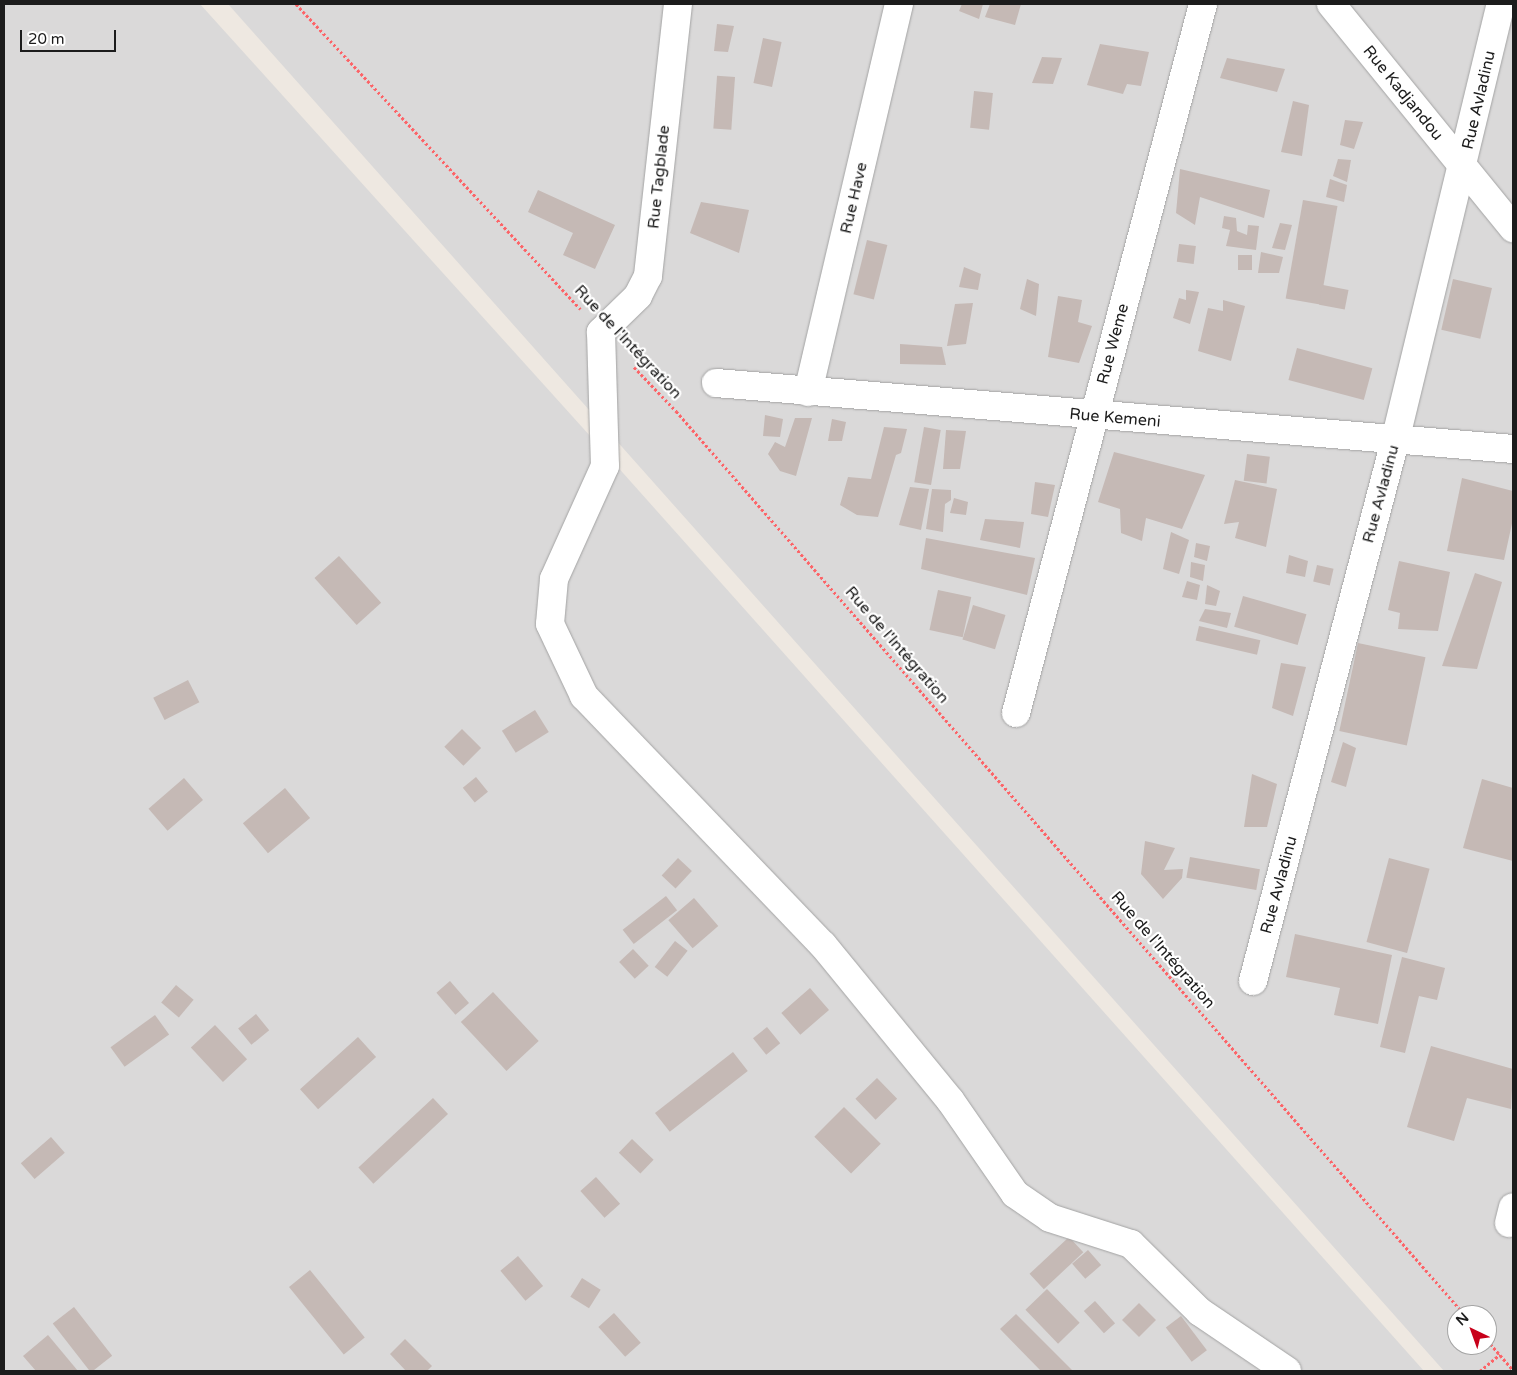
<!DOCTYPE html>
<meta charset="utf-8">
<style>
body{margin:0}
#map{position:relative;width:1517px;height:1375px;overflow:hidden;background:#eee8e1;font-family:"Varela Round",sans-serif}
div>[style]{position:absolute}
.residential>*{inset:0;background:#dad9d9}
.building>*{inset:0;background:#c5b9b5;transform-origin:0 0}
.path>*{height:3px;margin-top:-1.5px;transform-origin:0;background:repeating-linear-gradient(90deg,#fc6468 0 2.5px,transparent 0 5px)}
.roads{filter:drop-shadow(0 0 1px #a3a3a3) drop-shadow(0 0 1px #a3a3a3)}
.minor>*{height:28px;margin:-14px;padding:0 14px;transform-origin:14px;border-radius:14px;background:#fff}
span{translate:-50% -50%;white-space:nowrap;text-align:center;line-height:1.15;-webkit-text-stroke:4.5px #fff;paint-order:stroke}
.street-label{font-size:16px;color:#1c1c1c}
.frame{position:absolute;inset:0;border:5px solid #1c1c1c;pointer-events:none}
.north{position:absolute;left:1447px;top:1305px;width:50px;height:50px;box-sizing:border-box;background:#fff;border:1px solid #a4a4a4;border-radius:50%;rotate:318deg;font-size:14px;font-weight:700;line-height:20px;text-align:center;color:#1c1c1c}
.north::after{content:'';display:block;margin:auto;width:18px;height:22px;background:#c8001a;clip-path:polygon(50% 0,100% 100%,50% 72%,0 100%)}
.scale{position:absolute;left:20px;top:30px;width:96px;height:22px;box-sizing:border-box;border:2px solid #1c1c1c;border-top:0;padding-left:6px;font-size:15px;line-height:18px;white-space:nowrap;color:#1c1c1c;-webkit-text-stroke:4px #fff;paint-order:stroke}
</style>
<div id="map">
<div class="residential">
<i style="clip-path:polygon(4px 4px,200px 4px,582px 427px,1424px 1371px,4px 1371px)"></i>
<i style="clip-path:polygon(evenodd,228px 4px,1513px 4px,1513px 1371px,1444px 1371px,228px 4px,1457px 1315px,1487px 1315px,1487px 1345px,1457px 1345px,1457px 1315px)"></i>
</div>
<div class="building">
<i style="clip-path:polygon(962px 4px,983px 4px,979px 19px,959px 11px)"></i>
<i style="clip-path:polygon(990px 4px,1021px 4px,1015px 25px,985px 17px)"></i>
<i style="clip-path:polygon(717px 24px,734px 26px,728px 52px,714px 51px)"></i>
<i style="left:763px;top:38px;width:19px;height:46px;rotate:12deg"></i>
<i style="clip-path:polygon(1100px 44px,1149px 52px,1141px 86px,1127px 84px,1123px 94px,1087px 85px)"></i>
<i style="clip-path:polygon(1042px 57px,1062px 58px,1053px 84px,1032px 83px)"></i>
<i style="clip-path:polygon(1227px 58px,1285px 69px,1277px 92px,1220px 78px)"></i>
<i style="left:735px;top:77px;width:53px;height:18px;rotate:94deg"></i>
<i style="left:974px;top:91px;width:19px;height:37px;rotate:6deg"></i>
<i style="clip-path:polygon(1293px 101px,1309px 105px,1302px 156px,1281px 152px)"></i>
<i style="clip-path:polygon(1345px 120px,1363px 122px,1354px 149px,1340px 145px)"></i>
<i style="clip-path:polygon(1338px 159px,1351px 160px,1347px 182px,1333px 176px)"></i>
<i style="clip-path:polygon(1180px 169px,1270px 190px,1264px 218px,1200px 197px,1195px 225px,1176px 213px)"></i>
<i style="clip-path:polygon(1330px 179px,1347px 185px,1344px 202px,1326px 197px)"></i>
<i style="clip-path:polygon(538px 190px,615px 225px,595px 269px,563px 255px,573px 233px,528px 212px)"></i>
<i style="left:1303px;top:200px;width:35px;height:100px;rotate:10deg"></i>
<i style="clip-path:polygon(701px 202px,749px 210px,739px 253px,690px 233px)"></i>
<i style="clip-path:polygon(1224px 216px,1236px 218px,1237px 231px,1247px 235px,1248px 225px,1259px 226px,1256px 250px,1226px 246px,1230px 230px,1222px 228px)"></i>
<i style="clip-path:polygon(1280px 223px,1292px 225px,1285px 250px,1272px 248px)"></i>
<i style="left:867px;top:240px;width:21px;height:56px;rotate:14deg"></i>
<i style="left:1179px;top:244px;width:17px;height:18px;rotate:7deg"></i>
<i style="clip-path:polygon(1261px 252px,1283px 257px,1279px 273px,1258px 273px)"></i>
<i style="left:1238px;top:255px;width:14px;height:15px"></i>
<i style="clip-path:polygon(964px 267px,981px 274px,978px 290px,959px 287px)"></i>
<i style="clip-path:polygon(1027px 279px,1039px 284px,1036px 316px,1020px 309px)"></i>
<i style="left:1453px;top:279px;width:40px;height:52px;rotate:13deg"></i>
<i style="left:1323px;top:285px;width:26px;height:20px;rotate:11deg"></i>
<i style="clip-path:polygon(1186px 290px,1199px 292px,1190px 324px,1173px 318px,1179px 298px,1186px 300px)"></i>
<i style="clip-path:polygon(1058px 296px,1082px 300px,1078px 322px,1092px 326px,1079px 363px,1048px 357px)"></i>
<i style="clip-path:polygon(1223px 300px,1245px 306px,1231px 361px,1198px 351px,1208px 308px,1223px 311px)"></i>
<i style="clip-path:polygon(973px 303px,966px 344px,947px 346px,955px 304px)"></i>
<i style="clip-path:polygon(900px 344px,942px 347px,946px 365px,900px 364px)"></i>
<i style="left:1297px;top:348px;width:78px;height:33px;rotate:15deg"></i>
<i style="clip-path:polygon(765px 415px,783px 419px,780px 437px,763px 436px)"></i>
<i style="clip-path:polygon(795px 418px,812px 418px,796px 476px,780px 471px,768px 454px,775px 442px,785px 447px)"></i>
<i style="clip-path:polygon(832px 419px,846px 422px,842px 441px,828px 441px)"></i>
<i style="clip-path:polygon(884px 427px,907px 429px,901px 453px,896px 455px,878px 517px,857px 515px,840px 505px,848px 477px,871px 479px)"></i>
<i style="left:924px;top:427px;width:17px;height:56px;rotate:10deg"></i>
<i style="clip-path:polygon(946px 430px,966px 431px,960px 469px,943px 469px)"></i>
<i style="clip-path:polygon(1114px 452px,1205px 475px,1182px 529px,1146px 518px,1142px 541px,1121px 533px,1120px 509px,1098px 502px)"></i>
<i style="left:1247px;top:454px;width:23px;height:27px;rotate:7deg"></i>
<i style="clip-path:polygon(1462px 478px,1513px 491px,1513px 519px,1504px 560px,1447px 551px)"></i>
<i style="clip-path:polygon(1235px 480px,1277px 489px,1266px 547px,1235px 538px,1239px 522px,1224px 524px)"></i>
<i style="clip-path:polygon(1035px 482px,1055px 485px,1048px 517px,1031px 514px)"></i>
<i style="clip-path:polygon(910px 487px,929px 489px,921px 530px,899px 525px)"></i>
<i style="clip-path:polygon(932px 489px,951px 490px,951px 500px,945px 504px,943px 532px,926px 529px)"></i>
<i style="clip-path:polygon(954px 498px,968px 502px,966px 515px,950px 513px)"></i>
<i style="clip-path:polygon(985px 519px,1024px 522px,1020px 548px,980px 540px)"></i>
<i style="clip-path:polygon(1171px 532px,1189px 540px,1179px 574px,1163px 569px)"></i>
<i style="clip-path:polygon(926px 538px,1035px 558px,1027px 595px,921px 569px)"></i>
<i style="clip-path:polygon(1196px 543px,1210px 546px,1207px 561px,1194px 557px)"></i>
<i style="clip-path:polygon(1289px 555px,1308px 561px,1305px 577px,1286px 573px)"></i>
<i style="left:339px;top:556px;width:63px;height:33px;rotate:48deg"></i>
<i style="clip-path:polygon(1399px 561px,1450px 572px,1438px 631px,1398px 629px,1400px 613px,1388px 610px)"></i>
<i style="clip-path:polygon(1191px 562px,1205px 565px,1203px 581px,1190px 577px)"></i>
<i style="left:1317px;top:565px;width:17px;height:17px;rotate:13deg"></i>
<i style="clip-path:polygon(1475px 573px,1502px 582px,1477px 669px,1442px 666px)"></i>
<i style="clip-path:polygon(1187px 581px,1200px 585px,1197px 600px,1182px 597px)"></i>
<i style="clip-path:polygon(1207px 585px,1220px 591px,1216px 606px,1205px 604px)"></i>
<i style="left:938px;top:590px;width:34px;height:41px;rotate:12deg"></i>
<i style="left:1243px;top:596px;width:66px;height:32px;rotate:16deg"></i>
<i style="left:973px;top:605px;width:34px;height:36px;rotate:17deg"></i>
<i style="clip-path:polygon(1205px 609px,1231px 613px,1227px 628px,1199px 621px)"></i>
<i style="left:1199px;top:626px;width:63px;height:15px;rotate:13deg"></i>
<i style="left:1358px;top:643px;width:69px;height:90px;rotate:12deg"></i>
<i style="clip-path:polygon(1281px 663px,1306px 667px,1293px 716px,1272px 708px)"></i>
<i style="left:188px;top:680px;width:25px;height:39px;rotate:63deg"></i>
<i style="left:535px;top:710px;width:26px;height:39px;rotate:58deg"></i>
<i style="left:462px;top:729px;width:27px;height:25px;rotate:45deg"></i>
<i style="clip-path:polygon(1343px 742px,1356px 748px,1346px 787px,1331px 782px)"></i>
<i style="clip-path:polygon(1252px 774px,1277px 784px,1267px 827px,1244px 827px)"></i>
<i style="left:476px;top:777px;width:19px;height:17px;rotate:51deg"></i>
<i style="left:184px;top:778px;width:29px;height:47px;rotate:49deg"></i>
<i style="clip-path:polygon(1482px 779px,1513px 788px,1513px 861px,1463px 848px)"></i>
<i style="left:285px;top:788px;width:39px;height:55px;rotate:50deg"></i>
<i style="clip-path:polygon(1145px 841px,1175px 848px,1164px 870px,1183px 869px,1182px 878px,1163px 899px,1141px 874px)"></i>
<i style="left:1190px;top:857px;width:71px;height:21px;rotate:10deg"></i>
<i style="left:678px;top:858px;width:19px;height:24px;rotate:43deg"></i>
<i style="left:1389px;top:858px;width:42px;height:87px;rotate:15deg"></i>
<i style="left:666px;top:896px;width:18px;height:55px;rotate:52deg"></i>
<i style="left:694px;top:898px;width:37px;height:34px;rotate:49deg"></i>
<i style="clip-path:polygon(1295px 934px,1392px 955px,1378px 1024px,1334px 1015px,1340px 988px,1286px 977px)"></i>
<i style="left:675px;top:941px;width:16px;height:33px;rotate:38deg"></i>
<i style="left:633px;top:949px;width:23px;height:19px;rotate:47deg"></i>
<i style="clip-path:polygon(1402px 957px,1445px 968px,1437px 1000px,1419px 996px,1405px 1053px,1380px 1047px)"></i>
<i style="left:450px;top:981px;width:29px;height:18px;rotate:49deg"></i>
<i style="left:176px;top:985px;width:23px;height:23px;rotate:40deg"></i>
<i style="left:810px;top:988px;width:29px;height:38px;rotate:49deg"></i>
<i style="left:493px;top:992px;width:67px;height:44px;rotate:47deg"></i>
<i style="left:256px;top:1014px;width:21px;height:23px;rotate:51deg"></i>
<i style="left:155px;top:1015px;width:24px;height:55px;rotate:54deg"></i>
<i style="left:215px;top:1025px;width:47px;height:33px;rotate:47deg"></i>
<i style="left:767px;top:1027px;width:21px;height:18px;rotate:51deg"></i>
<i style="left:358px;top:1037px;width:27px;height:78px;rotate:48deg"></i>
<i style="clip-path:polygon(1431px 1046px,1513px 1069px,1511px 1109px,1467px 1098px,1454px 1141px,1407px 1127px)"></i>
<i style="left:733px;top:1052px;width:24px;height:99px;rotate:52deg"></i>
<i style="left:877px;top:1078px;width:29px;height:30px;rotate:46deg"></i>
<i style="left:433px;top:1098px;width:22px;height:102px;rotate:47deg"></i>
<i style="left:844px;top:1107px;width:52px;height:42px;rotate:45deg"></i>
<i style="left:51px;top:1137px;width:21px;height:40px;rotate:49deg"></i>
<i style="left:632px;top:1139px;width:30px;height:19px;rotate:44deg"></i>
<i style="left:596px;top:1177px;width:36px;height:21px;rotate:48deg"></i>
<i style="left:1069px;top:1237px;width:21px;height:54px;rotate:47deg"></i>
<i style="left:1088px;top:1250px;width:20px;height:21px;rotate:49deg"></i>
<i style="left:518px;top:1256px;width:39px;height:23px;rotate:50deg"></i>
<i style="left:310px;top:1270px;width:87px;height:27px;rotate:51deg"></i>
<i style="left:582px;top:1278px;width:22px;height:22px;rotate:32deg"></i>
<i style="left:1047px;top:1289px;width:47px;height:30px;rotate:46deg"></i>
<i style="left:1095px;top:1301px;width:30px;height:15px;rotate:48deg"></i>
<i style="left:1139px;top:1303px;width:24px;height:24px;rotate:45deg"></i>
<i style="left:74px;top:1307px;width:62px;height:27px;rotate:52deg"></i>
<i style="left:614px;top:1313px;width:40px;height:21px;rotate:48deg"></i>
<i style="clip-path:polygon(1016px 1314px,1073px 1371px,1041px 1371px,1000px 1329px)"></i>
<i style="left:1181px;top:1316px;width:43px;height:19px;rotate:53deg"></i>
<i style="clip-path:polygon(48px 1335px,78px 1371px,36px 1371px,23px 1356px)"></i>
<i style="clip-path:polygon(405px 1339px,432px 1366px,427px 1371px,406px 1371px,390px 1354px)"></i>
</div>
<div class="path">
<i style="left:296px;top:4px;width:417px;rotate:47deg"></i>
<i style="left:634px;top:367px;width:61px;rotate:46.3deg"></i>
<i style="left:676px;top:411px;width:1200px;rotate:48.89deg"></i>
<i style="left:1487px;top:1340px;width:40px;rotate:49deg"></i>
<i style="left:1480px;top:1371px;width:26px;rotate:-40deg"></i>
</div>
<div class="roads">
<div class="minor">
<i style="left:678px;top:4px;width:274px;rotate:96.3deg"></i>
<i style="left:648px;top:276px;width:22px;rotate:117deg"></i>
<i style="left:638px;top:296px;width:52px;rotate:135.8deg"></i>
<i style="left:601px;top:332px;width:134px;rotate:88.3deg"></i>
<i style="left:605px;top:466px;width:124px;rotate:114.3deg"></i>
<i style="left:554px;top:579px;width:45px;rotate:95.1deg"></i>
<i style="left:550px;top:624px;width:80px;rotate:64.7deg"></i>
<i style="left:584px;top:696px;width:345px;rotate:46.2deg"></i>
<i style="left:823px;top:945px;width:200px;rotate:50.7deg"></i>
<i style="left:950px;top:1100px;width:114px;rotate:55.3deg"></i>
<i style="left:1015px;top:1194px;width:42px;rotate:34.4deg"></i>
<i style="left:1050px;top:1218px;width:85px;rotate:17.8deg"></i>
<i style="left:1131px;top:1244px;width:97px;rotate:44.6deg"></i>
<i style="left:1200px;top:1312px;width:105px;rotate:34.1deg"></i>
<i style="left:1331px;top:4px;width:289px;rotate:50.9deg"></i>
<i style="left:716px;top:383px;width:800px;rotate:4.73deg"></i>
<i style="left:808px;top:392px;width:399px;rotate:-76.8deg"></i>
<i style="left:1016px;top:713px;width:733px;rotate:-75.22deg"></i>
<i style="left:1253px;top:981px;width:558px;rotate:-75.27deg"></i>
<i style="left:1395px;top:441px;width:450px;rotate:-76.4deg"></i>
<i style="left:1509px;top:1223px;width:16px;rotate:-76deg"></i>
</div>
</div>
<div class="street-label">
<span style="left:1403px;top:93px;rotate:51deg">Rue Kadjandou</span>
<span style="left:1479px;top:100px;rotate:-77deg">Rue Avladinu</span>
<span style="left:659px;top:177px;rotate:-84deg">Rue Tagblade</span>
<span style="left:854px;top:198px;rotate:-77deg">Rue Have</span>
<span style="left:628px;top:342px;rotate:47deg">Rue de l'Intégration</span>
<span style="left:1113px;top:344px;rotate:-75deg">Rue Weme</span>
<span style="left:1115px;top:418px;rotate:5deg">Rue Kemeni</span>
<span style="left:1381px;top:494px;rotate:-75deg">Rue Avladinu</span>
<span style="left:897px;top:645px;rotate:49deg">Rue de l'Intégration</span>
<span style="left:1279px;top:885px;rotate:-75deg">Rue Avladinu</span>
<span style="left:1163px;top:950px;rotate:49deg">Rue de l'Intégration</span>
</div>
<div class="frame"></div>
<div class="north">N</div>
<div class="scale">20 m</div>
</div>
